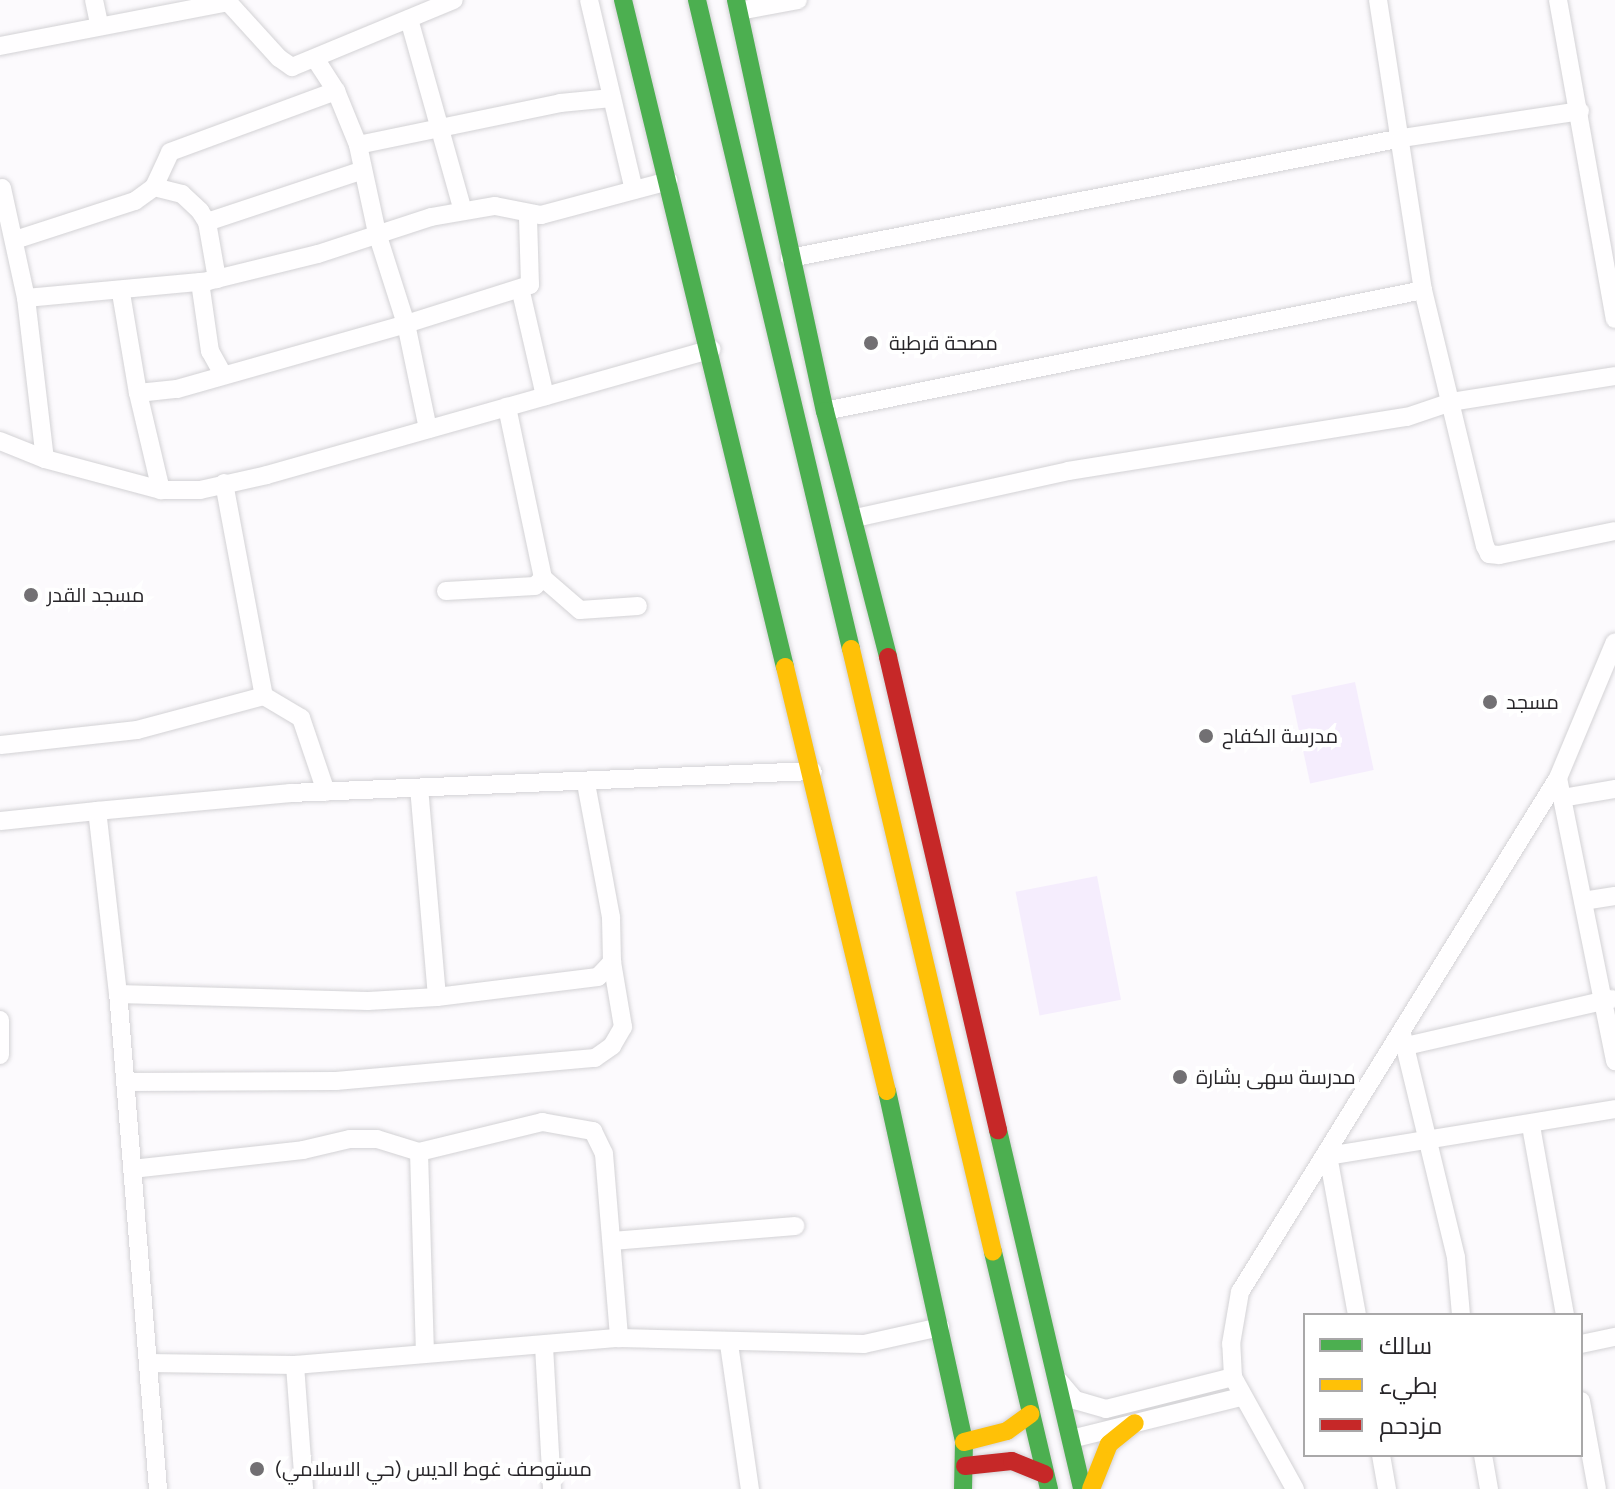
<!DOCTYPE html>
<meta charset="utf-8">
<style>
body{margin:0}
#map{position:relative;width:1615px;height:1489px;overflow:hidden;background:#fcfafd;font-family:Figtree,Cairo,sans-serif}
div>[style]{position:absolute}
.green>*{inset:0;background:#f5edfd;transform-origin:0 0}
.roads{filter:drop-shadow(0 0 2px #d3d2d5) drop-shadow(0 0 2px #d3d2d5)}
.street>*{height:18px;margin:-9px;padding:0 9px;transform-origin:9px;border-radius:9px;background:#fffeff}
.fast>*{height:18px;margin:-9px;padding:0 9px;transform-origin:9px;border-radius:9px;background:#4caf50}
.slow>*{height:18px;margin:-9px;padding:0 9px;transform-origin:9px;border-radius:9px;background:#ffc107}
.jam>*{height:18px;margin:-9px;padding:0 9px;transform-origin:9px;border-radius:9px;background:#c62828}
.dots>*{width:22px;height:22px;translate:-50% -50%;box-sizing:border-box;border:4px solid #fff;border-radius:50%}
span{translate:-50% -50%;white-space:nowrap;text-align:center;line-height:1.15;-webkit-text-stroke:8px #fff;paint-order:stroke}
.poi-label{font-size:20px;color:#272529}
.left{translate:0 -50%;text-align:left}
.legend{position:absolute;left:1303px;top:1313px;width:280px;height:144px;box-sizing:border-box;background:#fff;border:2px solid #a9a8a9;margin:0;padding:10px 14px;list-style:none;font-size:24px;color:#272529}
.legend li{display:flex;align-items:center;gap:16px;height:40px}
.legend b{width:40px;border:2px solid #a9a8a9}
</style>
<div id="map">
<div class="green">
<i style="left:1355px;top:682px;width:90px;height:65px;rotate:78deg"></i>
<i style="left:1097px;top:876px;width:126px;height:83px;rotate:79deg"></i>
</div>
<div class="roads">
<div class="street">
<i style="left:94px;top:0;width:25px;rotate:78deg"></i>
<i style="left:589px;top:0;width:195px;rotate:76.7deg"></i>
<i style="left:1378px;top:0;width:293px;rotate:81.2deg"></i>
<i style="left:1423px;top:290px;width:263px;rotate:76.4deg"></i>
<i style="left:1485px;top:546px;width:9px;rotate:63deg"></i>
<i style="left:1489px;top:554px;width:10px;rotate:6deg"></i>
<i style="left:1499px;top:555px;width:118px;rotate:-11.7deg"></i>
<i style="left:1558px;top:0;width:324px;rotate:79.9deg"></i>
<i style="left:739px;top:11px;width:60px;rotate:-10.6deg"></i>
<i style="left:409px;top:19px;width:199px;rotate:74.3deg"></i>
<i style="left:0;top:46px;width:232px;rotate:-10.9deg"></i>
<i style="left:228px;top:2px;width:76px;rotate:47.7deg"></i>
<i style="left:279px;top:58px;width:16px;rotate:35deg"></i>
<i style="left:292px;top:67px;width:175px;rotate:-22.5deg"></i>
<i style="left:316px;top:60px;width:37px;rotate:57deg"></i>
<i style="left:336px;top:91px;width:58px;rotate:67.8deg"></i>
<i style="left:358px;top:145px;width:206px;rotate:-11.7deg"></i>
<i style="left:560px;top:103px;width:52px;rotate:-5.5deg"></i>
<i style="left:154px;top:187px;width:29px;rotate:14deg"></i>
<i style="left:182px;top:194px;width:25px;rotate:43deg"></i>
<i style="left:200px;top:211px;width:13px;rotate:58deg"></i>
<i style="left:207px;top:222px;width:58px;rotate:80deg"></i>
<i style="left:2px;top:188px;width:113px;rotate:77.7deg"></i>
<i style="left:26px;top:298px;width:162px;rotate:83.3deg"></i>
<i style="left:45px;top:459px;width:120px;rotate:15deg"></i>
<i style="left:161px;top:490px;width:39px"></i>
<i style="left:200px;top:490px;width:69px;rotate:-12.6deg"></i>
<i style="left:267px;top:475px;width:462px;rotate:-15.8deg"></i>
<i style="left:207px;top:222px;width:164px;rotate:-18.4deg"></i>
<i style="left:15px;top:240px;width:126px;rotate:-18deg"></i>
<i style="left:135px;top:201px;width:24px;rotate:-36deg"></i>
<i style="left:154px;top:187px;width:38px;rotate:-65deg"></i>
<i style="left:170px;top:152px;width:177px;rotate:-20.2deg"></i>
<i style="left:790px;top:258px;width:624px;rotate:-11.09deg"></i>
<i style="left:1402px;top:138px;width:180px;rotate:-8.6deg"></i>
<i style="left:200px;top:282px;width:70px;rotate:81.8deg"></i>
<i style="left:210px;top:351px;width:26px;rotate:61deg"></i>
<i style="left:521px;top:292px;width:107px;rotate:77deg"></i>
<i style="left:121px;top:293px;width:101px;rotate:80.4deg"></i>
<i style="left:138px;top:393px;width:39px;rotate:-6deg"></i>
<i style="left:177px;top:389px;width:238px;rotate:-15.8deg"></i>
<i style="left:406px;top:324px;width:96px;rotate:-107.7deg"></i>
<i style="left:377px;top:233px;width:90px;rotate:-102.2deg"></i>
<i style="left:26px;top:298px;width:183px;rotate:-5.3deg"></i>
<i style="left:208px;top:281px;width:113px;rotate:-13.8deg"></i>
<i style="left:318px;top:254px;width:119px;rotate:-18.1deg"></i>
<i style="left:431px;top:217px;width:65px;rotate:-9.8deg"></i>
<i style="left:495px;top:206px;width:47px;rotate:11.1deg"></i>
<i style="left:541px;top:215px;width:132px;rotate:-14.9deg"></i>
<i style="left:138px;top:393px;width:100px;rotate:76.7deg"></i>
<i style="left:825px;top:411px;width:610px;rotate:-11.44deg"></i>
<i style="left:428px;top:429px;width:107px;rotate:-101.8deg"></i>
<i style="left:406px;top:324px;width:130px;rotate:-17.5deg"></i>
<i style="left:530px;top:285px;width:69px;rotate:-91.7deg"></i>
<i style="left:0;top:441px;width:48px;rotate:21.8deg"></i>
<i style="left:224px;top:483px;width:217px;rotate:79.4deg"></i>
<i style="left:264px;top:696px;width:43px;rotate:30.7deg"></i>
<i style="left:301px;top:718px;width:78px;rotate:71.3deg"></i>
<i style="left:855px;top:518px;width:218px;rotate:-12.4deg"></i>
<i style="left:1068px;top:471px;width:343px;rotate:-9.1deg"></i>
<i style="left:1407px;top:417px;width:46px;rotate:-18.8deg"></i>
<i style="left:1451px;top:402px;width:166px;rotate:-9deg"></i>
<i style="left:543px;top:578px;width:49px;rotate:40.9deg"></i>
<i style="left:580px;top:610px;width:58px;rotate:-3.9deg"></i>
<i style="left:446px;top:591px;width:89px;rotate:-3.2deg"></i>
<i style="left:535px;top:586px;width:11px;rotate:-45deg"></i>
<i style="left:543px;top:578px;width:175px;rotate:-101.9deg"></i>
<i style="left:1px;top:745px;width:137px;rotate:-6.3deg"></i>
<i style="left:137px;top:730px;width:131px;rotate:-15deg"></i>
<i style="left:1558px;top:778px;width:289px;rotate:78.6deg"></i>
<i style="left:1562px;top:798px;width:54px;rotate:-9.6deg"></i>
<i style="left:0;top:821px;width:98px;rotate:-5.9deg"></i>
<i style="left:1583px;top:901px;width:32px;rotate:-9deg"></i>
<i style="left:118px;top:994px;width:250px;rotate:1.6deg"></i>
<i style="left:368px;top:1001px;width:69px;rotate:-3.3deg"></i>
<i style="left:437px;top:997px;width:209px;rotate:-94.9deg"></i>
<i style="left:437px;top:997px;width:162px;rotate:-7.1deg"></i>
<i style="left:598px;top:977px;width:21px;rotate:-47deg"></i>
<i style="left:612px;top:962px;width:45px;rotate:-91.3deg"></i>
<i style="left:611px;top:917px;width:135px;rotate:-100.6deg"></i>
<i style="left:0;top:1020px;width:35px;rotate:90deg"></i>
<i style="left:1402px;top:1034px;width:230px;rotate:76.4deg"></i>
<i style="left:1456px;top:1258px;width:57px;rotate:85deg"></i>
<i style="left:1406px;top:1046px;width:211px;rotate:-12.9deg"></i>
<i style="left:125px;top:1082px;width:211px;rotate:-0.3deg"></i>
<i style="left:336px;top:1081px;width:260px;rotate:-5.1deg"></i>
<i style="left:595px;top:1058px;width:21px;rotate:-35deg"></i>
<i style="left:612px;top:1046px;width:22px;rotate:-60deg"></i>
<i style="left:623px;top:1027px;width:66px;rotate:-99.6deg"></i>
<i style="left:1531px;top:1126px;width:192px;rotate:79.8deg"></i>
<i style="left:419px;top:1152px;width:201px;rotate:88.3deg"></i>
<i style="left:132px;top:1169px;width:172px;rotate:-6.3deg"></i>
<i style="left:303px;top:1150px;width:48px;rotate:-13.2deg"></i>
<i style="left:350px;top:1139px;width:27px"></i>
<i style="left:377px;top:1139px;width:44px;rotate:17.2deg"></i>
<i style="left:419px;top:1152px;width:127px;rotate:-13.7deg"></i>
<i style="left:542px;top:1122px;width:52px;rotate:10deg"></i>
<i style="left:593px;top:1131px;width:25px;rotate:64deg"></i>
<i style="left:604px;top:1154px;width:185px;rotate:85.3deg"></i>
<i style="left:612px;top:1241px;width:184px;rotate:-4.7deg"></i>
<i style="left:1357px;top:1315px;width:162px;rotate:-100.3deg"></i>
<i style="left:1328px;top:1156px;width:291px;rotate:-9.3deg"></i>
<i style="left:729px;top:1344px;width:147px;rotate:81.8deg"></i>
<i style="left:1581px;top:1344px;width:35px;rotate:-12deg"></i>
<i style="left:544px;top:1346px;width:143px;rotate:86.8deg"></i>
<i style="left:148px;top:1363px;width:147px;rotate:0.8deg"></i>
<i style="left:295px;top:1365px;width:325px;rotate:-4.8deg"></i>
<i style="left:619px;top:1338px;width:245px;rotate:1.4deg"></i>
<i style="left:864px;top:1344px;width:78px;rotate:-12.6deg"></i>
<i style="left:295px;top:1365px;width:124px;rotate:85.8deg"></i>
<i style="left:1059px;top:1381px;width:25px;rotate:50deg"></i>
<i style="left:1075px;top:1400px;width:32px;rotate:16deg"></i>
<i style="left:1106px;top:1409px;width:131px;rotate:-14.1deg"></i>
<i style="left:1581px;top:1401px;width:89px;rotate:79.7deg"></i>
<i style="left:1071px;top:1439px;width:175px;rotate:-13.9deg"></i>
<i style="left:1381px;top:1455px;width:35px;rotate:80deg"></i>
<i style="left:1483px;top:1455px;width:35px;rotate:80deg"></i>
<i style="left:158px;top:1489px;width:497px;rotate:-94.6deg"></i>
<i style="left:118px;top:994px;width:184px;rotate:-96.5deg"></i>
<i style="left:97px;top:811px;width:194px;rotate:-5.3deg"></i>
<i style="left:290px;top:793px;width:523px;rotate:-2.41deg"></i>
<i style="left:1295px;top:1489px;width:128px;rotate:-119deg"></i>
<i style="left:1233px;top:1377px;width:33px;rotate:-93deg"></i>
<i style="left:1231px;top:1344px;width:53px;rotate:-80.2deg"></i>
<i style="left:1240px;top:1292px;width:604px;rotate:-58.26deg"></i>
<i style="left:1558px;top:778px;width:147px;rotate:-67.3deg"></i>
</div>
<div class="fast">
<i style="left:623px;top:0;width:686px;rotate:76.35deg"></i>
<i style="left:697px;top:0;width:667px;rotate:76.65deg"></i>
<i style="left:736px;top:0;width:421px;rotate:77.8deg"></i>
<i style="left:825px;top:411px;width:254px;rotate:75.6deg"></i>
<i style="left:887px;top:1091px;width:359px;rotate:77.6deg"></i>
<i style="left:964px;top:1442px;width:47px;rotate:91.2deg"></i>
<i style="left:998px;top:1130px;width:369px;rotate:76.8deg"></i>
<i style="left:993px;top:1252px;width:244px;rotate:76.7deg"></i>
</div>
<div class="slow">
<i style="left:851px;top:649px;width:619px;rotate:76.75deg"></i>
<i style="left:785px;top:667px;width:436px;rotate:76.5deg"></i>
<i style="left:964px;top:1442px;width:44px;rotate:-14.3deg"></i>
<i style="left:1007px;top:1431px;width:29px;rotate:-36deg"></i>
<i style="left:1091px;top:1489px;width:48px;rotate:-68.2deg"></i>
<i style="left:1109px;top:1444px;width:33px;rotate:-39deg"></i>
</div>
<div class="jam">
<i style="left:888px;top:657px;width:486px;rotate:76.9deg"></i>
<i style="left:965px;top:1466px;width:47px;rotate:-6.1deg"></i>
<i style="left:1012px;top:1461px;width:35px;rotate:22deg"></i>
</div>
</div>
<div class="dots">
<i style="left:871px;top:343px;background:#727073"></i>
<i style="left:31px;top:595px;background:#727073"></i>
<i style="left:1490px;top:702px;background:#727073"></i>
<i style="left:1206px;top:736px;background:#727073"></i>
<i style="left:1180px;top:1077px;background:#727073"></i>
<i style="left:257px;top:1469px;background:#727073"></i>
</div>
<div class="poi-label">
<span class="left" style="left:889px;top:343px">مصحة قرطبة</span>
<span class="left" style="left:47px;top:595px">مسجد القدر</span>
<span class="left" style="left:1506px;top:702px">مسجد</span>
<span class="left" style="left:1222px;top:736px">مدرسة الكفاح</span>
<span class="left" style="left:1196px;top:1077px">مدرسة سهى بشارة</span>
<span class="left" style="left:275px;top:1469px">مستوصف غوط الديس (حي الاسلامي)</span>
</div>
<ul class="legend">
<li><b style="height:10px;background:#4caf50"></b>سالك</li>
<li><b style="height:10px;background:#ffc107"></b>بطيء</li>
<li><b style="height:10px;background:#c62828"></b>مزدحم</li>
</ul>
</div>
